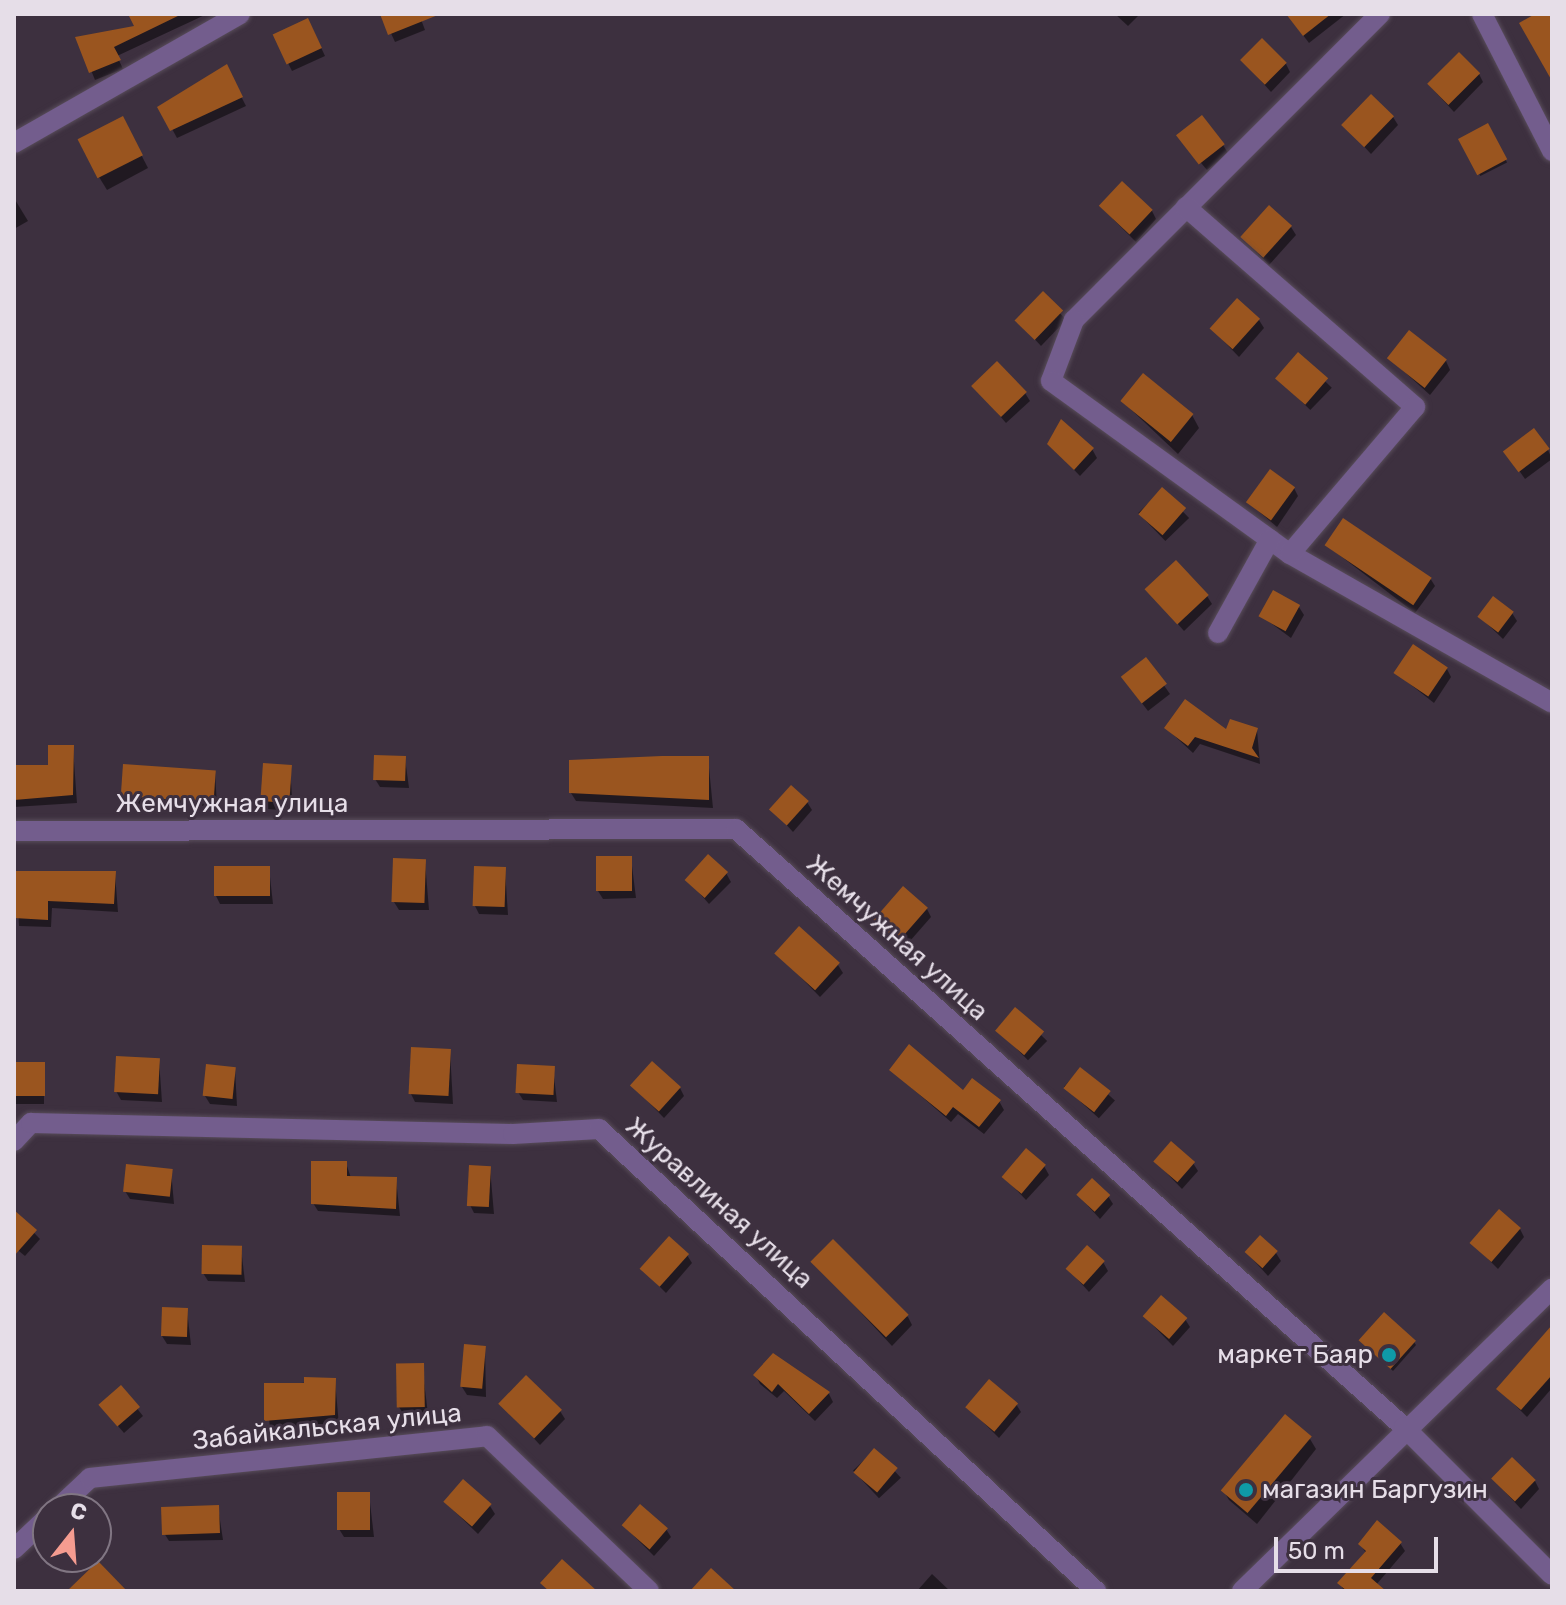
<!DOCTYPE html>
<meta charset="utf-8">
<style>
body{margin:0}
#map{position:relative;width:1566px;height:1605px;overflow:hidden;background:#3d303f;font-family:Rubik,sans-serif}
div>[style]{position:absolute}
.shadow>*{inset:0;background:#0007;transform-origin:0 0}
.building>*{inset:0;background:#9a551f;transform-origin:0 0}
.roads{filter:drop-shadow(0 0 2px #584c5a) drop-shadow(0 0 2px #584c5a)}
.minor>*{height:20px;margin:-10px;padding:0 10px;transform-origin:10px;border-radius:10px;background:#735d8d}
.dots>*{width:22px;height:22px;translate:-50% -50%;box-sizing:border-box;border:4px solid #3d303f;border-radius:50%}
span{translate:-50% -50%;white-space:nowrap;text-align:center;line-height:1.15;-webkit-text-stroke:6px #3d303f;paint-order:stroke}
.street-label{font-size:26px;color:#e6dee8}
.poi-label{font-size:26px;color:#e6dee8}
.right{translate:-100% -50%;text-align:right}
.left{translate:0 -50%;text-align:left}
.frame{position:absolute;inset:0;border:16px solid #e6dee8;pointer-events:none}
.north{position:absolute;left:32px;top:1493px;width:80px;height:80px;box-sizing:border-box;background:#3d303f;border:2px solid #817683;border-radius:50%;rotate:17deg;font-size:22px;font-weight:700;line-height:32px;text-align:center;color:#e6dee8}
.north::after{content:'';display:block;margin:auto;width:28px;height:36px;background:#f59c90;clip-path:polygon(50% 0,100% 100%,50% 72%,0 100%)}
.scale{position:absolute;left:1274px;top:1537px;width:164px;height:36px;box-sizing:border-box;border:4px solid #e6dee8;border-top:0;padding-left:10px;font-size:24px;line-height:28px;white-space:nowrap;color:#e6dee8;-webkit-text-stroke:6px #3d303f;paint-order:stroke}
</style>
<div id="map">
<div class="shadow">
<i style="clip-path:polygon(131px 14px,207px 14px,117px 56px,123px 69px,95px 80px,78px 38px,137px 27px)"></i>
<i style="clip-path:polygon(382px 14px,419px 14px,425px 30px,395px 42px)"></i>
<i style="clip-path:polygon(1115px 14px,1140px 14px,1128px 26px)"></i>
<i style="clip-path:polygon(1287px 14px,1346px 14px,1309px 43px)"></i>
<i style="clip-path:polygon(312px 28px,325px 56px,292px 71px,274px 35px)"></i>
<i style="clip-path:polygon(1243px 61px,1286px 64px,1290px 72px,1271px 92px)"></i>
<i style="clip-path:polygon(226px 67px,246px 106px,177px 138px,160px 107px)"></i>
<i style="clip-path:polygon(1479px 74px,1483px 82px,1454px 112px,1429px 85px)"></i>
<i style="clip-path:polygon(1393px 117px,1398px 125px,1371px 154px,1345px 126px)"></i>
<i style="left:1488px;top:125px;width:42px;height:30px;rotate:63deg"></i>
<i style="clip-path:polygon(129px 131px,148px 168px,107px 190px,99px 177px)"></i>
<i style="clip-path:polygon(1185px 144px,1223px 145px,1228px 153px,1207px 170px)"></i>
<i style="clip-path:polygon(14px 198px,28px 221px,14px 229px)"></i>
<i style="clip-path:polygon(1101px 207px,1152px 211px,1156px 219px,1136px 242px)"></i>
<i style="clip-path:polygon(1291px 227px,1296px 235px,1269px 265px,1242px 237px)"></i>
<i style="clip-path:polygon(1043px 294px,1066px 320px,1041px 346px,1018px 321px)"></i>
<i style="clip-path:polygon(1259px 320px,1264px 328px,1239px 357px,1213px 330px)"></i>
<i style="left:1298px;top:355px;width:47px;height:31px;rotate:44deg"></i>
<i style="clip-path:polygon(1389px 358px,1446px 361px,1450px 370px,1430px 395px)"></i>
<i style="clip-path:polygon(974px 386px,1025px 393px,1030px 401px,1006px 423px)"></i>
<i style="clip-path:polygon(1122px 401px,1192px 415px,1199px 428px,1178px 454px)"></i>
<i style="clip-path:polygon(1049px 444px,1092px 449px,1097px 458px,1080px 476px)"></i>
<i style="clip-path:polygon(1548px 450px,1552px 459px,1525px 479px,1511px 459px)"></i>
<i style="clip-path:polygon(1294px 488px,1298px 496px,1277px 527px,1249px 503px)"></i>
<i style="left:1162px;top:490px;width:39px;height:33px;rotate:46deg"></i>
<i style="clip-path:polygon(1325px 544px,1430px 578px,1435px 586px,1415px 613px)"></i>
<i style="clip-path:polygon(1148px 590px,1207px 596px,1212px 604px,1184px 631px)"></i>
<i style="clip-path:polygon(1299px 607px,1304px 615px,1291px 638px,1261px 616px)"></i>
<i style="clip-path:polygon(1512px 613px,1517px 621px,1503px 639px,1479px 616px)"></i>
<i style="clip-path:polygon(1146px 660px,1170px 694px,1148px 711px,1128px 685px)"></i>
<i style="clip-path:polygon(1447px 669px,1451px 677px,1434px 703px,1396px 673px)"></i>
<i style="clip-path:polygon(1166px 728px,1257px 730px,1260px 764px,1200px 744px,1193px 753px)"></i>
<i style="clip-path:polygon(73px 747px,77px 803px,14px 807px,14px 767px,50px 767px)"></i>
<i style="clip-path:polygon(405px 758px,409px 788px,380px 787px,375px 779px)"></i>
<i style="clip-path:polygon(708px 758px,713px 808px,576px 801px,571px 793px)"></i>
<i style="clip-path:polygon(290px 767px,293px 811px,267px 809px,262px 801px)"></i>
<i style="clip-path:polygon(215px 772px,217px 806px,129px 804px,124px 796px)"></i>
<i style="clip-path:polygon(807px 802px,812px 810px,793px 832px,772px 809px)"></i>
<i style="clip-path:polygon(631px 858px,636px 898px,603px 899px,598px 891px)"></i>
<i style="clip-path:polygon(425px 861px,429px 910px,399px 910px,394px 902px)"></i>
<i style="clip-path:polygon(269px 868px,273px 904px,220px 904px,216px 896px)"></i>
<i style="clip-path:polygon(505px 869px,508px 915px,479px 914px,475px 906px)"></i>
<i style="clip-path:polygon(16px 873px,115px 873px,118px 912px,52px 908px,51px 927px,19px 926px)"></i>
<i style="clip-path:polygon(726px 873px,731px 882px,709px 904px,687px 879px)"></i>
<i style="clip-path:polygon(927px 909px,931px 917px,903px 949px,875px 920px)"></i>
<i style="clip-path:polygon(777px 953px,838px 965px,843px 973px,820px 997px)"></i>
<i style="left:1016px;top:1010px;width:44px;height:27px;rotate:45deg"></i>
<i style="clip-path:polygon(450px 1051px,453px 1104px,415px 1102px,411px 1094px)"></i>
<i style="clip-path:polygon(159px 1060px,162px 1102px,121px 1100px,116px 1091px)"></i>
<i style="left:14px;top:1064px;width:30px;height:40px"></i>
<i style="clip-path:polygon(553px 1068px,557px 1102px,523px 1100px,518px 1092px)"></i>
<i style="clip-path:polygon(235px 1069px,237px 1106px,210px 1104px,205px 1096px)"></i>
<i style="left:1080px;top:1069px;width:47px;height:24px;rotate:42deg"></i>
<i style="clip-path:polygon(891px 1070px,999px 1101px,1004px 1110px,984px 1134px,958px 1114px,951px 1122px)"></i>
<i style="clip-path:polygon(632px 1085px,680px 1088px,684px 1096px,664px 1118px)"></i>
<i style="clip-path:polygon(1155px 1161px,1193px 1163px,1198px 1171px,1182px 1189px)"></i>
<i style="clip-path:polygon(346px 1163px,351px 1178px,396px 1179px,400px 1216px,318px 1211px,313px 1203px)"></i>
<i style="clip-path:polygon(1044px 1166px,1049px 1175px,1026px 1200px,1004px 1177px)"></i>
<i style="clip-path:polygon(490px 1168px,494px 1214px,474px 1213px,470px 1205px)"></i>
<i style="clip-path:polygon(171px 1170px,174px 1204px,130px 1199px,125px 1191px)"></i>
<i style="clip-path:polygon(1078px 1195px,1108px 1196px,1113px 1204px,1100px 1219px)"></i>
<i style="clip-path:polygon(14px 1212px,40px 1239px,25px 1256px,14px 1247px)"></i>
<i style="clip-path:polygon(1520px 1229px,1524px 1237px,1498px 1269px,1473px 1244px)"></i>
<i style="clip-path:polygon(241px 1248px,245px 1282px,208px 1281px,203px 1273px)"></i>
<i style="clip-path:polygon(1247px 1253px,1276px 1253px,1281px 1261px,1268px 1276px)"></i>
<i style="clip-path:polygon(687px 1255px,692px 1263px,666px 1293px,642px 1269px)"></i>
<i style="clip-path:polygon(814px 1262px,908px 1317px,912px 1325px,892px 1346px)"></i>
<i style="clip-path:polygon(1103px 1262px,1108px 1271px,1089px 1292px,1068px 1269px)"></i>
<i style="clip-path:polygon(187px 1310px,191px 1345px,167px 1344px,162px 1336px)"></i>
<i style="clip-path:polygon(1144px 1316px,1185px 1319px,1190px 1327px,1173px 1346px)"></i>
<i style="clip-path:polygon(1552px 1329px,1552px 1388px,1527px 1417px,1499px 1389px)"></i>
<i style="clip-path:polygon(1361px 1341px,1414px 1342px,1416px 1345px,1393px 1371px)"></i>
<i style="clip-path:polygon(485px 1348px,486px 1397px,467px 1395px,462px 1387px)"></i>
<i style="clip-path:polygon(773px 1355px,829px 1394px,833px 1402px,815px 1421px,784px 1391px,777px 1398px,760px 1384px,756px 1376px)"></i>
<i style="clip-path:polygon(422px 1365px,428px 1414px,404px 1415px,399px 1407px)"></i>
<i style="left:335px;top:1380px;width:43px;height:69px;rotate:85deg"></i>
<i style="clip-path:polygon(120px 1387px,143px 1416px,124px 1433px,106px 1412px)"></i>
<i style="clip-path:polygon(501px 1403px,560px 1411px,565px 1419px,540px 1445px)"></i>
<i style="clip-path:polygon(1016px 1404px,1021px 1412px,999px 1438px,968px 1407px)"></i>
<i style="clip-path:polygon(1310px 1439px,1316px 1449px,1257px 1524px,1229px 1500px,1223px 1490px)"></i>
<i style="left:875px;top:1450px;width:38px;height:30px;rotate:47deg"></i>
<i style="clip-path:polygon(1493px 1479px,1535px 1481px,1539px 1489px,1521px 1509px)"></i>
<i style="clip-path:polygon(369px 1494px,374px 1537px,344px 1537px,339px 1529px)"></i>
<i style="clip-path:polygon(446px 1503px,490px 1506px,495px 1514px,478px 1534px)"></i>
<i style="clip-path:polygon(218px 1507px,223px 1540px,169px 1541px,164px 1533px)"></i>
<i style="clip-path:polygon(624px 1526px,666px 1529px,671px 1537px,654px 1556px)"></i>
<i style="clip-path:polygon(1400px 1543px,1405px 1551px,1376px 1585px,1383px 1591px,1344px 1591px,1340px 1583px,1366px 1553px,1360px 1544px)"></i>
<i style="clip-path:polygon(932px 1574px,950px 1591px,917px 1591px)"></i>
</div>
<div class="building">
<i style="clip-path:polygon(128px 14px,182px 14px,114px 47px,121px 60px,89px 73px,75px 37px,134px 26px)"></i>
<i style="clip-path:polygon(380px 14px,438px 14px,438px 15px,388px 35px)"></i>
<i style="clip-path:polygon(1286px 14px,1331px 14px,1303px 36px)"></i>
<i style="clip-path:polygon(1535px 14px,1552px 14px,1552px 81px,1519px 23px)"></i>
<i style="left:308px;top:18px;width:33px;height:39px;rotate:65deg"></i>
<i style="left:1262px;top:38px;width:35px;height:31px;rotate:45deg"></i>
<i style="left:1459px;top:52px;width:30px;height:45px;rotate:45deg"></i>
<i style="clip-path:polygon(227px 64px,243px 97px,170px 131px,157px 107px)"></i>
<i style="left:1371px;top:94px;width:32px;height:43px;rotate:44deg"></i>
<i style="left:1202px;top:115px;width:37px;height:33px;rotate:52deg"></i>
<i style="left:123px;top:116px;width:44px;height:51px;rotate:63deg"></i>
<i style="left:1488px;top:123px;width:41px;height:34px;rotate:62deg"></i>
<i style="left:1122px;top:181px;width:42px;height:34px;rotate:43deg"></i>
<i style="left:1269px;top:205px;width:31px;height:43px;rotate:42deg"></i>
<i style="left:1043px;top:291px;width:28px;height:41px;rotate:44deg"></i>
<i style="left:1237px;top:298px;width:31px;height:41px;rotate:42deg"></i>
<i style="left:1409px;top:330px;width:48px;height:36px;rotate:38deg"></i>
<i style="left:1298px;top:352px;width:40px;height:35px;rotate:41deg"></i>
<i style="left:997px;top:361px;width:43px;height:36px;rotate:46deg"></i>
<i style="left:1143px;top:373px;width:65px;height:36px;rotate:39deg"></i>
<i style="clip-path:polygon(1061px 419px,1094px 448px,1074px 470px,1047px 444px)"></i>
<i style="left:1534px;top:428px;width:26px;height:39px;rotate:53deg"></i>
<i style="left:1270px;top:469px;width:31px;height:41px;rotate:36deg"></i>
<i style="left:1162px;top:487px;width:32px;height:36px;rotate:41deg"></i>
<i style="left:1343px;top:518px;width:107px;height:33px;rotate:34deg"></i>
<i style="left:1176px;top:560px;width:48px;height:43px;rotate:47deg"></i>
<i style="left:1273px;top:590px;width:31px;height:30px;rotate:29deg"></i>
<i style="left:1493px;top:596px;width:26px;height:26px;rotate:37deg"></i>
<i style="left:1413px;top:644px;width:42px;height:35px;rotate:34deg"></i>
<i style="left:1146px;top:657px;width:34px;height:32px;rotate:52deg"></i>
<i style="clip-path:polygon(1185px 699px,1226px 729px,1230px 719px,1258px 728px,1252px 748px,1259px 758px,1195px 737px,1188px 746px,1164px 728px)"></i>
<i style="clip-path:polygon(48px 745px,74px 745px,73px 795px,14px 800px,14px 765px,48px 765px)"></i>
<i style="left:374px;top:755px;width:32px;height:25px;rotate:2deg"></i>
<i style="clip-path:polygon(662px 756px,709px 756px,709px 800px,569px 793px,569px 760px)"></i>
<i style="left:263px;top:763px;width:29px;height:38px;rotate:4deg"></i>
<i style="left:123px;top:764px;width:93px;height:32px;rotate:4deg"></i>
<i style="left:791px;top:785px;width:24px;height:33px;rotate:42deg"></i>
<i style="left:708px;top:854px;width:27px;height:35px;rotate:42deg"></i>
<i style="left:596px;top:856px;width:36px;height:35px"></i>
<i style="left:393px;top:858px;width:33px;height:44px;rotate:2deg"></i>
<i style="left:214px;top:866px;width:56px;height:30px"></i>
<i style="left:474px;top:866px;width:32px;height:40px;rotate:2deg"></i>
<i style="clip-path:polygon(14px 871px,116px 871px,114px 904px,48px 901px,48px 920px,14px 918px)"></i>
<i style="left:903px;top:886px;width:33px;height:45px;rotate:41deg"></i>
<i style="left:799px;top:926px;width:55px;height:37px;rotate:42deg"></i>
<i style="left:1015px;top:1007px;width:38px;height:31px;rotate:40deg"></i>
<i style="clip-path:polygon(909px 1044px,963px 1090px,972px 1078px,1001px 1100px,979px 1127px,953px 1107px,946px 1116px,889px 1070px)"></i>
<i style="left:411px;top:1047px;width:40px;height:47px;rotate:3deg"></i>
<i style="left:116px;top:1056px;width:44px;height:36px;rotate:3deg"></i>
<i style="left:652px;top:1061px;width:39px;height:33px;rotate:42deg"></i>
<i style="left:14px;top:1062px;width:31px;height:34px"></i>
<i style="left:206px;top:1064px;width:30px;height:32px;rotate:6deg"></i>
<i style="left:517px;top:1064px;width:38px;height:29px;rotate:3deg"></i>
<i style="left:1080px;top:1067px;width:39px;height:27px;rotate:38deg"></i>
<i style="left:1171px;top:1141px;width:32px;height:27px;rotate:41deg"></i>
<i style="left:1026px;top:1148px;width:26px;height:38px;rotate:40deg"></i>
<i style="clip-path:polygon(311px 1161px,347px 1161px,347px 1176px,397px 1177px,396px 1209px,311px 1204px)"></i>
<i style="left:126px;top:1164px;width:47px;height:28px;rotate:6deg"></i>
<i style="left:469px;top:1165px;width:22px;height:41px;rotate:3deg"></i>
<i style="left:1092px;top:1178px;width:25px;height:23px;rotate:43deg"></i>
<i style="left:1499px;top:1209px;width:29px;height:45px;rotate:41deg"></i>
<i style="clip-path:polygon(14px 1210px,37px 1230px,14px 1256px)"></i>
<i style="left:1260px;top:1235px;width:24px;height:23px;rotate:42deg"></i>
<i style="left:669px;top:1236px;width:27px;height:44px;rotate:42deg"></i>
<i style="left:833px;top:1239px;width:107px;height:32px;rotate:45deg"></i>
<i style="left:202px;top:1245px;width:40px;height:29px;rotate:1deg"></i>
<i style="left:1087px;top:1245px;width:24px;height:32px;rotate:42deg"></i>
<i style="left:1161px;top:1295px;width:35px;height:28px;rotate:41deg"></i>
<i style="left:162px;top:1307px;width:26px;height:29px;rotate:2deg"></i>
<i style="left:1384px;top:1312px;width:43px;height:38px;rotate:42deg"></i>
<i style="clip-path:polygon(1552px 1325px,1552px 1375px,1521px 1410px,1496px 1389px)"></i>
<i style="left:464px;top:1344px;width:22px;height:43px;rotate:5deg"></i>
<i style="clip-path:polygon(773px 1353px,830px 1392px,809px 1414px,778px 1384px,772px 1392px,753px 1375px)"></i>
<i style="left:424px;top:1363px;width:44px;height:28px;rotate:89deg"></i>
<i style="left:526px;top:1375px;width:50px;height:40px;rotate:44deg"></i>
<i style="clip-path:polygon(304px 1377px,336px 1378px,335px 1415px,264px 1421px,264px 1383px,304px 1383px)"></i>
<i style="left:989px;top:1379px;width:38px;height:37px;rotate:40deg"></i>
<i style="left:121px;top:1385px;width:29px;height:30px;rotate:49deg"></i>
<i style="left:1285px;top:1414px;width:35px;height:100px;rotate:40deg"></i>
<i style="left:874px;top:1448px;width:31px;height:32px;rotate:40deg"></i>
<i style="left:1512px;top:1457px;width:33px;height:30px;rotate:44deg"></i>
<i style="left:463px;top:1479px;width:38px;height:30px;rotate:41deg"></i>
<i style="left:337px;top:1492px;width:33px;height:38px"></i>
<i style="left:640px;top:1504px;width:37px;height:28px;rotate:41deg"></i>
<i style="left:219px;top:1505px;width:28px;height:58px;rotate:88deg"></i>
<i style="clip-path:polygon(1377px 1520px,1402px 1542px,1371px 1578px,1386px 1591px,1347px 1591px,1337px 1583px,1366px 1551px,1358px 1544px)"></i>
<i style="clip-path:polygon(562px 1559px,597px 1591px,549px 1591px,540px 1583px)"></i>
<i style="clip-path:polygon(98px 1561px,127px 1591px,67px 1591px)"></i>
<i style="clip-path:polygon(711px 1568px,736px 1591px,690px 1591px)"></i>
</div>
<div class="roads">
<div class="minor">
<i style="left:1380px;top:14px;width:433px;rotate:135deg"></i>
<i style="left:1074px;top:320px;width:65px;rotate:110.7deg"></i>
<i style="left:1051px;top:381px;width:295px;rotate:35.9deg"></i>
<i style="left:1290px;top:554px;width:301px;rotate:29.6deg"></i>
<i style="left:1482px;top:14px;width:154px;rotate:62.9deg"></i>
<i style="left:14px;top:143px;width:260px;rotate:-29.7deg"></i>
<i style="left:1186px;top:207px;width:304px;rotate:41.1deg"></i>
<i style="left:1415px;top:407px;width:193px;rotate:130.4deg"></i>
<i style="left:1218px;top:633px;width:107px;rotate:-61deg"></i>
<i style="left:14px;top:831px;width:722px;rotate:-0.16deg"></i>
<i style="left:736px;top:829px;width:897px;rotate:41.84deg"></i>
<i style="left:1404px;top:1427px;width:209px;rotate:45deg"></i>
<i style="left:14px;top:1141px;width:25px;rotate:-47deg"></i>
<i style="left:31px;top:1123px;width:482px;rotate:1.3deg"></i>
<i style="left:513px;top:1134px;width:86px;rotate:-3.3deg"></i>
<i style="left:599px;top:1129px;width:679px;rotate:42.91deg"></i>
<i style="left:57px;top:1509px;width:45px;rotate:-43.2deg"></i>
<i style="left:90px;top:1478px;width:399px;rotate:-6deg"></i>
<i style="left:487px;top:1436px;width:224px;rotate:43.7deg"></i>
<i style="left:14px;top:1549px;width:47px;rotate:-43.3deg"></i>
<i style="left:1242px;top:1591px;width:433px;rotate:-44.3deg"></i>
</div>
</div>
<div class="dots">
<i style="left:1389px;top:1355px;background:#0f9aa8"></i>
<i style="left:1246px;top:1490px;background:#0f9aa8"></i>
</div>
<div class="street-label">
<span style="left:232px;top:804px">Жемчужная улица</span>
<span style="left:897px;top:938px;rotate:42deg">Жемчужная улица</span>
<span style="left:719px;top:1203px;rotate:42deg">Журавлиная улица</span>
<span style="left:327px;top:1427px;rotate:-6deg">Забайкальская улица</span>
</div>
<div class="poi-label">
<span class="right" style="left:1373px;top:1355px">маркет Баяр</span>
<span class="left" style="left:1262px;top:1490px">магазин Баргузин</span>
</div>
<div class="frame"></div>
<div class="north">С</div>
<div class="scale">50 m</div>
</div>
